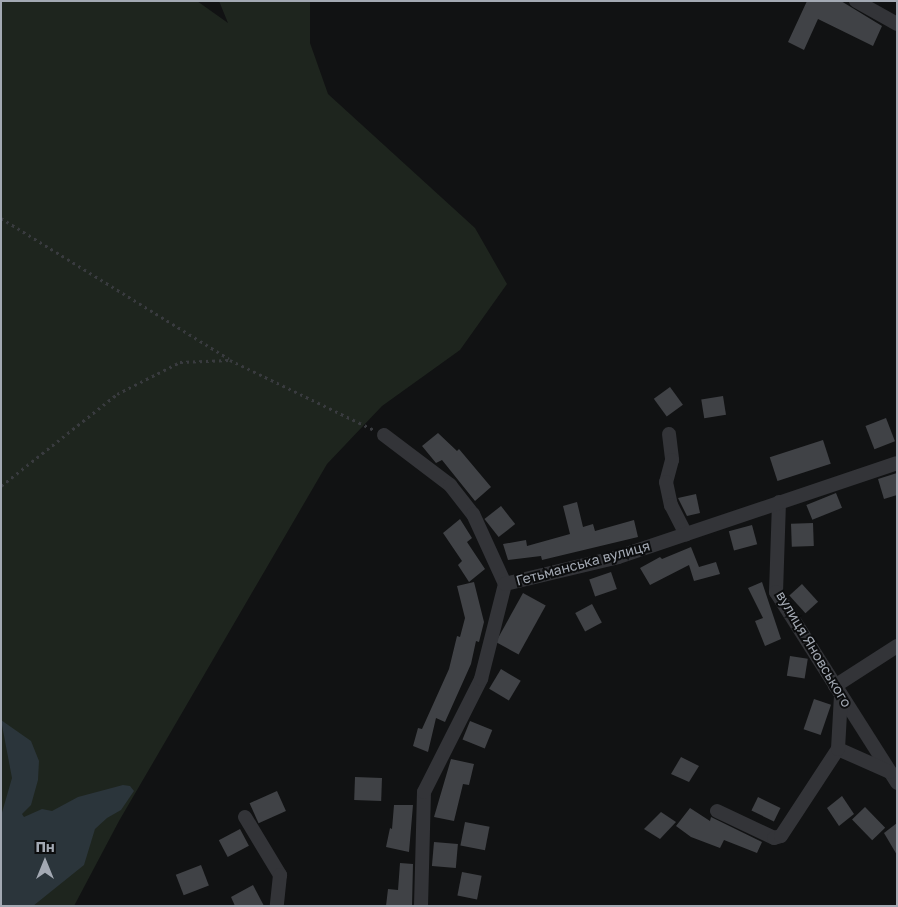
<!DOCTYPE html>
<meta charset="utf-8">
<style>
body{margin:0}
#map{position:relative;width:898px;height:907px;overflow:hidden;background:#111213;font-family:"Golos Text",sans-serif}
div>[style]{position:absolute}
.green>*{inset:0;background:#1e251e}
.water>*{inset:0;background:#2b353b}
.building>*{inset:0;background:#404246;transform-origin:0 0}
.path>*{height:2.5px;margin-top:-1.25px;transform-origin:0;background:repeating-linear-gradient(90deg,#393b3f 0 2.5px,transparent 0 6.5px)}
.street>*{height:14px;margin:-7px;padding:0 7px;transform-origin:7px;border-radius:7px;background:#333438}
span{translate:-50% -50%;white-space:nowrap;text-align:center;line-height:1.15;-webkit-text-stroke:4px #0c0d0e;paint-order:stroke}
.street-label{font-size:14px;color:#a3a9b3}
.frame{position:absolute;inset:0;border:2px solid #a3a9b3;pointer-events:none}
.north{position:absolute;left:20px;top:837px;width:50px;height:50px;-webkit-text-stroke:4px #0c0d0e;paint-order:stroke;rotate:0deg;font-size:14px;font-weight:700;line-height:20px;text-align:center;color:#a3a9b3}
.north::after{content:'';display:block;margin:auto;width:18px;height:22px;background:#a3a9b3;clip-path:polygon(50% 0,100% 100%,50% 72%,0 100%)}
</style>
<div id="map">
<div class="green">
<i style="clip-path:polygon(1px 1px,197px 1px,228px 23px,219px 1px,310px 1px,310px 43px,328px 94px,475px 228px,507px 284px,460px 350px,382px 406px,327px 464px,119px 821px,74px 906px,1px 906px)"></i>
</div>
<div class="water">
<i style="clip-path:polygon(1px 720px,31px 741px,39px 761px,38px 780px,31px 805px,22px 814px,24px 817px,42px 809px,52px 811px,78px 797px,123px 785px,130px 786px,134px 791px,121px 810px,107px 818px,95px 829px,84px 865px,33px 906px,1px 906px,1px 816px,12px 778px)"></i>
</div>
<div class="building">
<i style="clip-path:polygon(807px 1px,841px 1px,882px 26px,873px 46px,818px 19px,804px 50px,788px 42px)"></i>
<i style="left:670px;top:387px;width:22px;height:20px;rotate:54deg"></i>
<i style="left:723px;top:396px;width:19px;height:22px;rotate:81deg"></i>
<i style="left:886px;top:418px;width:25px;height:22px;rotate:69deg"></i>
<i style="clip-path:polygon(438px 433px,457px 451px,459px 449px,491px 487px,475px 501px,442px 460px,436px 463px,422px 446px)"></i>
<i style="left:823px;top:440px;width:25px;height:56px;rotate:72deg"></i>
<i style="clip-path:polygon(897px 473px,897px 495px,884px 499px,878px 479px)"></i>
<i style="left:836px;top:493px;width:16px;height:32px;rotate:68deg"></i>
<i style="clip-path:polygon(696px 494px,700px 513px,687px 516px,678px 498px)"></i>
<i style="clip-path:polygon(577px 502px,583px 527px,593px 524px,595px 531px,634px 520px,638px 537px,542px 560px,541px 556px,508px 560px,503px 544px,526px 540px,527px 546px,570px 534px,563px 506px)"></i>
<i style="left:501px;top:506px;width:23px;height:21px;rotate:52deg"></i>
<i style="clip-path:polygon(460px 519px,472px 538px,467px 542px,485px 569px,469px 582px,458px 565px,462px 561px,443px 533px)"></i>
<i style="left:813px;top:523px;width:23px;height:22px;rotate:88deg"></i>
<i style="left:752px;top:525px;width:20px;height:24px;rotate:75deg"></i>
<i style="clip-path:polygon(691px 547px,699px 567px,716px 562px,720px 574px,694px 581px,689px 565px,650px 585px,640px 568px,660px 557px,662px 559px)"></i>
<i style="left:611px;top:572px;width:18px;height:23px;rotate:71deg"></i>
<i style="clip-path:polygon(474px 582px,484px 622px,479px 642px,476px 641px,471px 664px,445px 722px,436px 718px,428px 752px,413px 746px,418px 728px,422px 729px,449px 669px,457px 636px,460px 637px,465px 618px,457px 586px)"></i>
<i style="clip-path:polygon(762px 582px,781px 639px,765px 646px,755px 621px,763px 618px,748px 588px)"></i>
<i style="left:802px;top:584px;width:24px;height:17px;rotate:48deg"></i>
<i style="left:523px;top:593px;width:26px;height:56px;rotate:29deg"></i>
<i style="left:592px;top:604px;width:21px;height:19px;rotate:62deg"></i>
<i style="left:790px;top:656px;width:18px;height:20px;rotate:9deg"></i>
<i style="left:501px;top:669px;width:23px;height:23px;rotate:31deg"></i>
<i style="left:814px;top:699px;width:18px;height:32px;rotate:19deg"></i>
<i style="left:470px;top:721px;width:24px;height:20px;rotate:22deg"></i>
<i style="clip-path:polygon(681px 757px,699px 766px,689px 782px,671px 774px)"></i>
<i style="clip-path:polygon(451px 759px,474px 764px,469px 785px,463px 784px,454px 821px,434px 817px)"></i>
<i style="left:355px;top:777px;width:27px;height:23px;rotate:2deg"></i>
<i style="left:277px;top:791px;width:22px;height:30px;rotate:66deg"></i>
<i style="clip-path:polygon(842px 796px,854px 814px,839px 826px,827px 808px)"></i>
<i style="left:758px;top:797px;width:25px;height:15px;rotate:26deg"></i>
<i style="clip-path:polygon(394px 805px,413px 805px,409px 852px,386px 847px,390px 828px,392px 829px)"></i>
<i style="left:865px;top:807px;width:29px;height:18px;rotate:46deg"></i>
<i style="clip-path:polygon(690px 808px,710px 821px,711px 817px,762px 842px,757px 853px,724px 840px,720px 848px,691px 837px,676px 826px)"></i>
<i style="clip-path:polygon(661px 812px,676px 822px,660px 839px,644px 829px)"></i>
<i style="left:465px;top:822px;width:25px;height:24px;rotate:11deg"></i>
<i style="clip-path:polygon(897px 823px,897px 855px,884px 833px)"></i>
<i style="left:240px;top:829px;width:19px;height:24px;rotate:62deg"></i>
<i style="left:434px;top:842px;width:24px;height:24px;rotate:5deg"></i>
<i style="clip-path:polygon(400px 863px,413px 864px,412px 906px,386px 906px,388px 889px,398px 890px)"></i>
<i style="left:201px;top:865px;width:22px;height:27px;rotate:69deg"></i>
<i style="left:462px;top:872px;width:20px;height:24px;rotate:11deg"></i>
<i style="clip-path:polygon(253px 885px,264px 906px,235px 906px,231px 897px)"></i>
</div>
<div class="path">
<i style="left:1px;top:218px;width:268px;rotate:31.7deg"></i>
<i style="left:1px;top:486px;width:148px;rotate:-38.4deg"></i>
<i style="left:117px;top:394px;width:71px;rotate:-26.9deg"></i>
<i style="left:180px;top:362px;width:50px;rotate:-2.3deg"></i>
<i style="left:230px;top:360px;width:160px;rotate:25.9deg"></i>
</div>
<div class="street">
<i style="left:856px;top:1px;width:47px;rotate:29.3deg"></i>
<i style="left:669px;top:434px;width:26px;rotate:83deg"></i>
<i style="left:672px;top:460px;width:23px;rotate:105deg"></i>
<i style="left:666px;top:482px;width:24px;rotate:78deg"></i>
<i style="left:671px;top:505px;width:33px;rotate:63deg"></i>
<i style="left:384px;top:435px;width:83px;rotate:37.1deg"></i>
<i style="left:450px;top:485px;width:37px;rotate:52deg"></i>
<i style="left:473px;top:514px;width:77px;rotate:65.4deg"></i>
<i style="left:779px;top:502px;width:90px;rotate:91.9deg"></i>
<i style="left:776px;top:592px;width:226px;rotate:57.6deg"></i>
<i style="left:835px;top:686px;width:74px;rotate:-32.8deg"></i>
<i style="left:838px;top:749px;width:57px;rotate:23.9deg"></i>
<i style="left:717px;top:811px;width:63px;rotate:25.3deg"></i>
<i style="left:774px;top:838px;width:7px;rotate:-16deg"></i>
<i style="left:781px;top:836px;width:104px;rotate:-56.8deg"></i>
<i style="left:838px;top:749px;width:54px;rotate:-86.8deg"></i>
<i style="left:245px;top:817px;width:68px;rotate:58.9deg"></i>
<i style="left:280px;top:875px;width:31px;rotate:96deg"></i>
<i style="left:421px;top:906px;width:114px;rotate:-88.5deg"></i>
<i style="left:424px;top:792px;width:127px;rotate:-63.2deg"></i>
<i style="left:481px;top:679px;width:98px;rotate:-75.8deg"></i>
<i style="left:505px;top:584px;width:116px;rotate:-13.4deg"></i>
<i style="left:618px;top:557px;width:294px;rotate:-18.6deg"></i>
</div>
<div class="street-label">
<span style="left:583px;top:563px;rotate:-15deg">Гетьманська вулиця</span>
<span style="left:814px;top:649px;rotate:59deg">вулиця Яновського</span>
</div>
<div class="frame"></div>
<div class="north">Пн</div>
</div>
